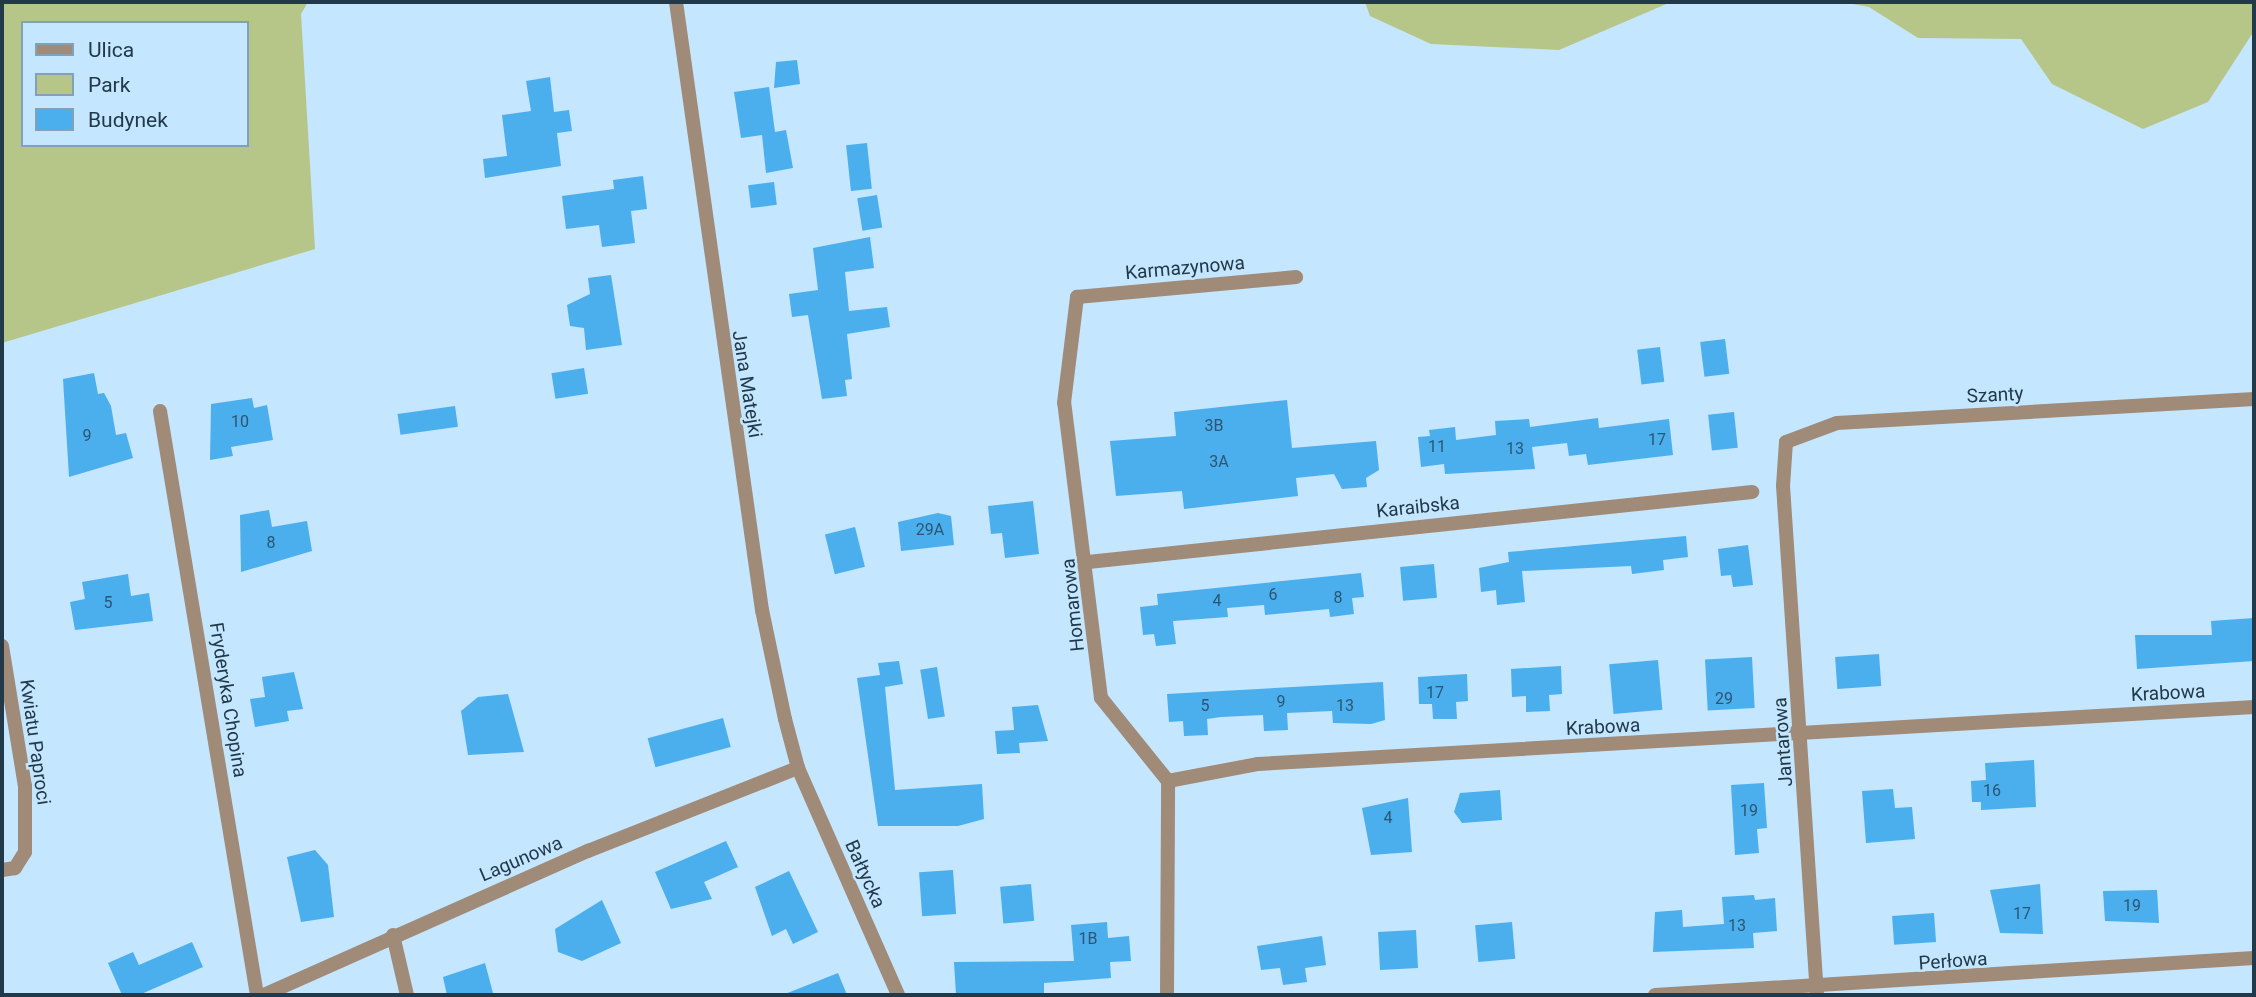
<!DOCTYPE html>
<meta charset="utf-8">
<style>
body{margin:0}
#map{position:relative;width:2256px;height:997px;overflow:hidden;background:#c4e6ff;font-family:Roboto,sans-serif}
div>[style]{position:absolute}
.green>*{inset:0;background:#b6c588}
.building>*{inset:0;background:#4baeed;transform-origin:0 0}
.minor>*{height:14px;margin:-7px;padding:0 7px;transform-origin:7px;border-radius:7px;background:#a08a78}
span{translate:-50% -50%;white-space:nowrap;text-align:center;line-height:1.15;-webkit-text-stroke:5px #c4e6ff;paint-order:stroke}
.number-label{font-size:16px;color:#2c5672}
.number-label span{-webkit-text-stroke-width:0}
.street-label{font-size:19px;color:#223949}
.frame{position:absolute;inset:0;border:4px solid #223949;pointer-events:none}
.legend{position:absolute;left:21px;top:21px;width:228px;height:126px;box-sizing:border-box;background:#c4e6ff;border:2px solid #83a1b6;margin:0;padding:9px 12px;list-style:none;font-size:21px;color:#223949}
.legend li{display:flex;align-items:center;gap:14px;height:35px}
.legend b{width:35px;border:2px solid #83a1b6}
</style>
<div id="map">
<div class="green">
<i style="clip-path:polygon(evenodd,2px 2px,308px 2px,301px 14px,315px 249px,2px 343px,2px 2px,23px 23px,247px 23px,247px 145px,23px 145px,23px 23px)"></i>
<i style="clip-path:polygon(1365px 2px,1671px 2px,1559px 50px,1431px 44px,1370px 16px)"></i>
<i style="clip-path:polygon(1842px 2px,2254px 2px,2254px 31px,2208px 102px,2143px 129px,2052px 84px,2021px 39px,1918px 38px,1869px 7px)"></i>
</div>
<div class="building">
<i style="clip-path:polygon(797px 60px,800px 84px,774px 88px,776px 62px)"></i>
<i style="clip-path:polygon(550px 77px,554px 112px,569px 110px,572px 131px,557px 133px,561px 166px,485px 178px,483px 159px,507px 156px,502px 115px,531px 111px,526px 81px)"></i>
<i style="clip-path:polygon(769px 87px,775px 132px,786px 130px,793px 168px,766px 173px,762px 135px,741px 138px,734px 92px)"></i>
<i style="left:867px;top:143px;width:46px;height:21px;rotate:84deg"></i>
<i style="clip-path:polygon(643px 176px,647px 209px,631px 211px,635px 243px,602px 247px,599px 225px,566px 229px,562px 196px,614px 189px,613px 180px)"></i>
<i style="left:774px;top:182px;width:23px;height:26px;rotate:83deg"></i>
<i style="left:877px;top:195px;width:33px;height:20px;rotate:81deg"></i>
<i style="clip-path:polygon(870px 237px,874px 268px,845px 272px,849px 311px,887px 307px,890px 327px,847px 334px,852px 379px,845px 380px,847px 396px,822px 399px,808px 315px,792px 317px,789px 294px,818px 290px,813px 248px)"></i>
<i style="clip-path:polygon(611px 275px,622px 345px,586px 350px,584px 328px,570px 326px,567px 305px,590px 294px,588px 278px)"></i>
<i style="left:1725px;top:339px;width:35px;height:25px;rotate:83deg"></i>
<i style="left:1660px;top:347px;width:35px;height:23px;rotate:83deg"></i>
<i style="left:584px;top:368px;width:26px;height:33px;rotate:81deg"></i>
<i style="clip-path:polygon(94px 373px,98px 394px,104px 393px,111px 406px,116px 435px,126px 433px,133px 458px,69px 477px,63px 379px)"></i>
<i style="clip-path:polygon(252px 398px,254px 408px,267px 405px,273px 440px,231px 447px,233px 456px,210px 460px,211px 404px)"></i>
<i style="clip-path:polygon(1287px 400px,1292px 448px,1376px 441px,1379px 470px,1366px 478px,1367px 487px,1342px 489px,1334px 474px,1296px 478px,1298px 496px,1184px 509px,1182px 491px,1116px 496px,1110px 441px,1176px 436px,1174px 412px)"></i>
<i style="left:455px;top:406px;width:21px;height:58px;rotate:82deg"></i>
<i style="left:1734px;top:412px;width:36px;height:26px;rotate:84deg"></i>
<i style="clip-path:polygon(1598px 418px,1599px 428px,1669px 419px,1673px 455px,1588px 465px,1586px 454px,1569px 456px,1567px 443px,1532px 447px,1535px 469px,1445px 474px,1444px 464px,1421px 467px,1418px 437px,1430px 436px,1429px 430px,1455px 427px,1456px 440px,1496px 435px,1495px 421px,1529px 419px,1530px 427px)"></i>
<i style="clip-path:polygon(1033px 501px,1039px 554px,1005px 558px,1002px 533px,991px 534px,988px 506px)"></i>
<i style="clip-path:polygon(269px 510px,272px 527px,307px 521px,312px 551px,241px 572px,240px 515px)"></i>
<i style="clip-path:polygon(938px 513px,951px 516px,954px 545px,901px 551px,898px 522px)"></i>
<i style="left:855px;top:527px;width:41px;height:31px;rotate:76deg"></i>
<i style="clip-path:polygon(1686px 536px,1688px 557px,1663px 560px,1664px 570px,1632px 574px,1631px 566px,1522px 571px,1525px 602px,1497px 605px,1496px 590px,1481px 592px,1479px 568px,1509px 562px,1508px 552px)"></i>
<i style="clip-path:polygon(1748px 545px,1753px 585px,1733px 587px,1731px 575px,1721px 576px,1718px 549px)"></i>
<i style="left:1434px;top:564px;width:34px;height:34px;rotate:85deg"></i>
<i style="clip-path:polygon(1361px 573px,1364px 597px,1352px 598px,1354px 614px,1330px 617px,1329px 609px,1265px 615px,1264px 605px,1227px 608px,1228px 617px,1173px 621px,1176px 644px,1156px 646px,1154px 634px,1143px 635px,1140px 607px,1158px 605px,1157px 594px)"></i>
<i style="clip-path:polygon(128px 574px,131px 596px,149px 593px,153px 621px,75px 630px,70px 602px,85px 599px,82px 582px)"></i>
<i style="clip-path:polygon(2254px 618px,2254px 661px,2137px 669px,2135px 635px,2212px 635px,2211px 621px)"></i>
<i style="left:1879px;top:654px;width:32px;height:44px;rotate:86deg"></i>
<i style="left:1752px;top:657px;width:51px;height:47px;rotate:87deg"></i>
<i style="left:1658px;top:660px;width:50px;height:49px;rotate:85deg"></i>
<i style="clip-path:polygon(899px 661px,903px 684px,885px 687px,895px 790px,982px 784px,984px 819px,958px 826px,878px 826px,857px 678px,880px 675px,878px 663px)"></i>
<i style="clip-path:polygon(1561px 666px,1562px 694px,1549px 695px,1550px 711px,1526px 712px,1526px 696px,1512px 697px,1511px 669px)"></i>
<i style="left:937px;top:667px;width:50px;height:17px;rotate:81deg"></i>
<i style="clip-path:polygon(294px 672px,303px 709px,287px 711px,289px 721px,255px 727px,250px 699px,265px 697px,262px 677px)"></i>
<i style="clip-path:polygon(1467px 674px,1468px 701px,1456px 702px,1457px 719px,1433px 719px,1432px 704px,1419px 704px,1418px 677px)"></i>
<i style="clip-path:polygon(1383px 682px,1385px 720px,1371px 724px,1333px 723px,1332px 711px,1287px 713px,1288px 730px,1264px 731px,1263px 715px,1221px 717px,1207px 719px,1208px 735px,1184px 736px,1183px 721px,1169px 722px,1167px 694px)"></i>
<i style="clip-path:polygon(508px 694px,524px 752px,468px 755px,461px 711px,478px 697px)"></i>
<i style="clip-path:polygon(1038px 705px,1048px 741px,1019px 743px,1020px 753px,997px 754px,995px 731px,1014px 730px,1012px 707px)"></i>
<i style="left:723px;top:718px;width:30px;height:78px;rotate:75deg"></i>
<i style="clip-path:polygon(2034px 760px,2036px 807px,1981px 810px,1981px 802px,1972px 802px,1971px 781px,1986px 780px,1985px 763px)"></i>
<i style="clip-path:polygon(1764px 783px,1767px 828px,1757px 829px,1759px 853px,1735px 855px,1731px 785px)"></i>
<i style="clip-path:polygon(1893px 789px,1895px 808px,1912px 807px,1915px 839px,1866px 843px,1862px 791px)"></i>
<i style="clip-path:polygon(1500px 790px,1502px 820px,1462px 823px,1454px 812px,1460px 793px)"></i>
<i style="clip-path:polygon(1408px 798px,1412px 852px,1371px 855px,1362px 808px)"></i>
<i style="clip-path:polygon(726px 841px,738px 867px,704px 882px,712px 899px,671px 909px,655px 872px)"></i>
<i style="clip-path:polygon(315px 850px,328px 865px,334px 917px,301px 922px,287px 857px)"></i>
<i style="left:953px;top:870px;width:44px;height:34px;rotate:86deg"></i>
<i style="clip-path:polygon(789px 871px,818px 932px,793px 944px,786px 929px,772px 936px,755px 887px)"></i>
<i style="left:1031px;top:884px;width:37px;height:31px;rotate:85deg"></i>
<i style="clip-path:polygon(2040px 884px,2043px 934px,2000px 933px,1990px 890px)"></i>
<i style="clip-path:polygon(2157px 890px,2159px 923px,2105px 921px,2103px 891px)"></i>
<i style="clip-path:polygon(1754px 895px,1755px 900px,1775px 898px,1777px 931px,1753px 933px,1754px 948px,1653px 952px,1655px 912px,1682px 910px,1683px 927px,1724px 924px,1722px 897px)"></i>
<i style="clip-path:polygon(602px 900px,621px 943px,582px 961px,558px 952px,555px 929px)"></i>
<i style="left:1934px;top:913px;width:29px;height:42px;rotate:86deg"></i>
<i style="clip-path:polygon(1107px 922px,1108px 938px,1129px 936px,1131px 961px,1110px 962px,1111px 978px,1044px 983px,1044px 995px,956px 995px,954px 962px,1074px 961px,1071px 925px)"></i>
<i style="left:1512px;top:922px;width:37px;height:37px;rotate:85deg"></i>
<i style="left:1416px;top:930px;width:38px;height:38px;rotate:87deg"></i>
<i style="clip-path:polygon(1322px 936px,1326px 965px,1305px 968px,1307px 982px,1283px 985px,1280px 968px,1261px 970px,1257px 946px)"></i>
<i style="clip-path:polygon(192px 942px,203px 967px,139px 995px,122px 995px,108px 963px,133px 952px,139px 965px)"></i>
<i style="clip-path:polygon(485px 963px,493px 993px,447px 995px,443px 977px)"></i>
<i style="clip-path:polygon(838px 973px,847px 995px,785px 995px,785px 994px)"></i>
</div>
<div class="minor">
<i style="left:676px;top:2px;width:614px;rotate:81.95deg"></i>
<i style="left:762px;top:610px;width:111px;rotate:78.1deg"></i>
<i style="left:785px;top:719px;width:51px;rotate:75.1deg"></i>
<i style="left:798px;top:768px;width:248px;rotate:66.2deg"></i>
<i style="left:160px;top:411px;width:592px;rotate:80.57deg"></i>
<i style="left:1088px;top:562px;width:668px;rotate:-6.02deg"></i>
<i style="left:2px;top:646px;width:142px;rotate:80.7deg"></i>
<i style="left:25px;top:786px;width:66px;rotate:90deg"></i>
<i style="left:25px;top:852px;width:19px;rotate:122deg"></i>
<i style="left:15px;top:868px;width:13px;rotate:171deg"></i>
<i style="left:1168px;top:781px;width:107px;rotate:-128.9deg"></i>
<i style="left:1101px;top:698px;width:297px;rotate:-97.1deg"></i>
<i style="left:1064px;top:403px;width:107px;rotate:-83deg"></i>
<i style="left:1077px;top:297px;width:220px;rotate:-5.2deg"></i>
<i style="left:393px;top:935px;width:62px;rotate:76.9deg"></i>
<i style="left:264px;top:995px;width:355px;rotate:-24deg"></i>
<i style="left:588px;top:851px;width:226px;rotate:-21.6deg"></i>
<i style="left:1167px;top:995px;width:214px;rotate:-89.7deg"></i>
<i style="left:1168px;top:781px;width:92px;rotate:-10.7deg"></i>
<i style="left:1258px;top:764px;width:998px;rotate:-3.28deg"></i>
<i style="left:1655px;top:995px;width:600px;rotate:-3.53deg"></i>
<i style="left:1817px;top:995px;width:510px;rotate:-93.82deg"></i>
<i style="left:1783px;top:486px;width:44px;rotate:-86.1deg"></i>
<i style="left:1786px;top:442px;width:54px;rotate:-20.4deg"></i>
<i style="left:1837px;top:423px;width:418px;rotate:-3.3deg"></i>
</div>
<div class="number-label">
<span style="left:240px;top:422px">10</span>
<span style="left:1214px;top:426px">3B</span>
<span style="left:87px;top:436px">9</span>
<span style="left:1657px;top:440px">17</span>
<span style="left:1437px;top:447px">11</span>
<span style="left:1515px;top:449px">13</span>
<span style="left:1219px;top:462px">3A</span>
<span style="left:930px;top:530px">29A</span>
<span style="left:271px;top:543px">8</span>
<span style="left:1273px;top:595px">6</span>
<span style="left:1338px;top:598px">8</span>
<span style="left:1217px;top:601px">4</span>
<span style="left:108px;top:603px">5</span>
<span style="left:1435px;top:693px">17</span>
<span style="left:1724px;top:699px">29</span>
<span style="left:1281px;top:702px">9</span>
<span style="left:1205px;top:706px">5</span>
<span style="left:1345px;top:706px">13</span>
<span style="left:1992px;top:791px">16</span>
<span style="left:1749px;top:811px">19</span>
<span style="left:1388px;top:818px">4</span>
<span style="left:2132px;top:906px">19</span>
<span style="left:2022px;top:914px">17</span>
<span style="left:1737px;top:926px">13</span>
<span style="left:1088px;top:939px">1B</span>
</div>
<div class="street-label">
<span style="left:1185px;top:268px;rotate:-5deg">Karmazynowa</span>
<span style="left:747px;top:384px;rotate:81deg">Jana Matejki</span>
<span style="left:1995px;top:395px;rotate:-3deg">Szanty</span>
<span style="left:1418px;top:507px;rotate:-6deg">Karaibska</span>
<span style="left:1073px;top:605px;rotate:-96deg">Homarowa</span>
<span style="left:2168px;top:693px;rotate:-3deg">Krabowa</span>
<span style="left:228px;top:700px;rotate:81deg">Fryderyka Chopina</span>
<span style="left:1603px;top:727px;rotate:-3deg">Krabowa</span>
<span style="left:35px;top:742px;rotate:82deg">Kwiatu Paproci</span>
<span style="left:1783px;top:742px;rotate:-94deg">Jantarowa</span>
<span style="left:521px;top:859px;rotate:-23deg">Lagunowa</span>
<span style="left:865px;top:874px;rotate:66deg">Bałtycka</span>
<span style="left:1953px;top:961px;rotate:-4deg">Perłowa</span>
</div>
<div class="frame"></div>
<ul class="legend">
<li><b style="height:9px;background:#a08a78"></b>Ulica</li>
<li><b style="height:19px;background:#b6c588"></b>Park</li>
<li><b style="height:19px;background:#4baeed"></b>Budynek</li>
</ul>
</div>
